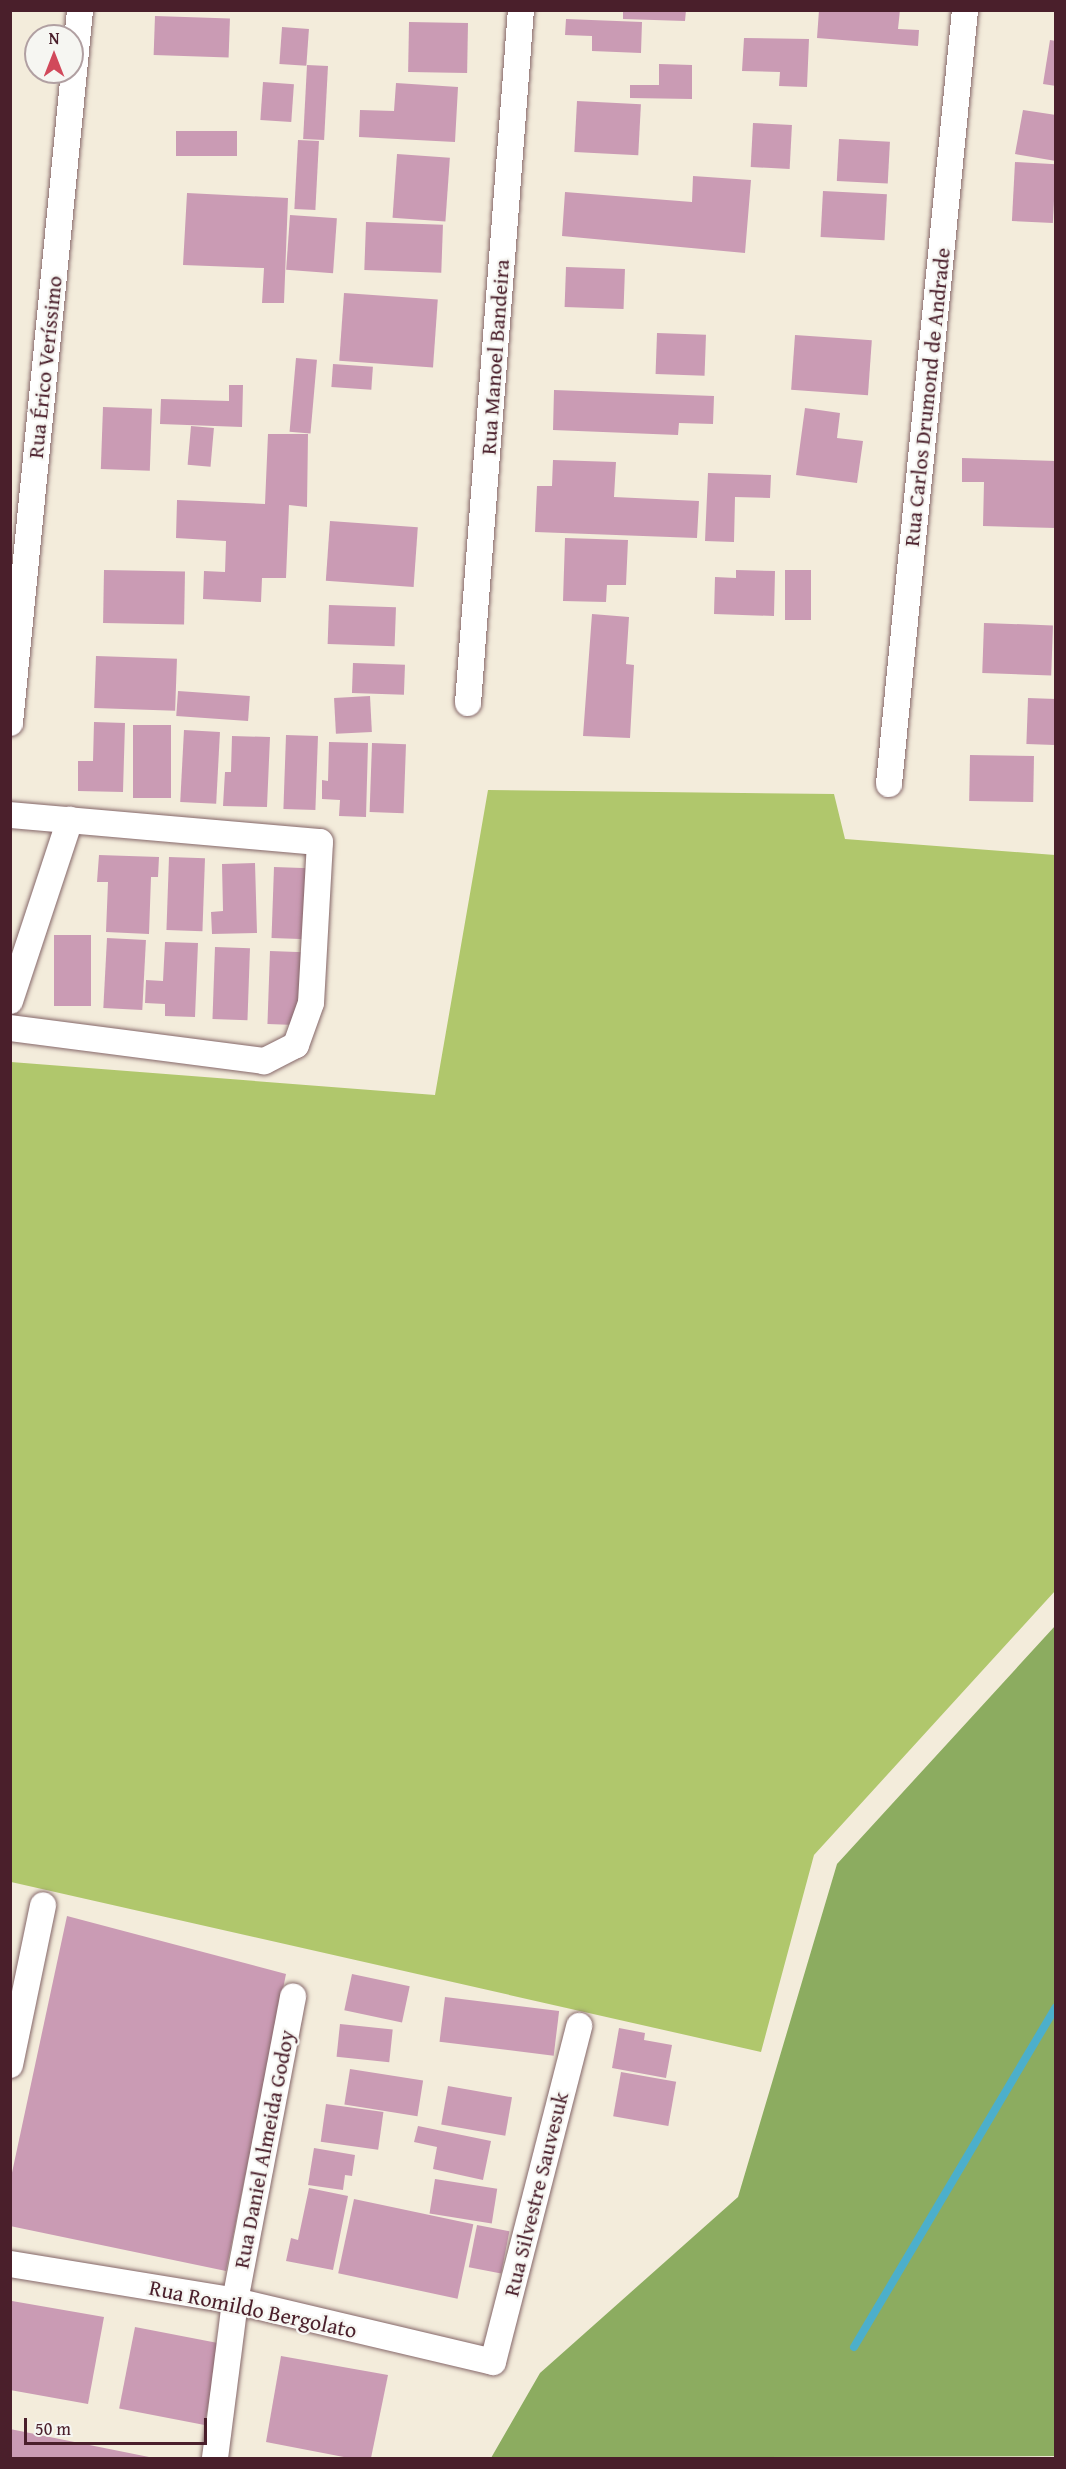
<!DOCTYPE html>
<meta charset="utf-8">
<style>
body{margin:0}
#map{position:relative;width:1066px;height:2469px;overflow:hidden;background:#f3ecdb;font-family:"Gentium Book Plus",serif}
div>[style]{position:absolute}
.green>*{inset:0;background:#b0c76c}
.forest>*{inset:0;background:#8cac60}
.stream>*{height:8px;margin:-4px;padding:0 4px;transform-origin:4px;border-radius:4px;background:#4cafcb}
.building>*{inset:0;background:#ca9bb4;transform-origin:0 0}
.roads{filter:drop-shadow(0 0 2px #856769) drop-shadow(0 0 2px #856769)}
.street>*{height:26px;margin:-13px;padding:0 13px;transform-origin:13px;border-radius:13px;background:#fff}
span{translate:-50% -50%;white-space:nowrap;text-align:center;line-height:1.15;-webkit-text-stroke:4.5px #f6f6f2;paint-order:stroke}
.street-label{font-size:22px;color:#4a1f2b}
.frame{position:absolute;inset:0;border:12px solid #4a1f2b;pointer-events:none}
.north{position:absolute;left:24px;top:24px;width:60px;height:60px;box-sizing:border-box;background:#f6f6f2;border:2px solid #b1a0a2;border-radius:50%;rotate:0deg;font-size:16px;font-weight:700;line-height:24px;text-align:center;color:#4a1f2b}
.north::after{content:'';display:block;margin:auto;width:21px;height:27px;background:#d1495b;clip-path:polygon(50% 0,100% 100%,50% 72%,0 100%)}
.scale{position:absolute;left:24px;top:2418px;width:183px;height:27px;box-sizing:border-box;border:3px solid #4a1f2b;border-top:0;padding-left:8px;font-size:18px;line-height:21px;white-space:nowrap;color:#4a1f2b;-webkit-text-stroke:4px #f6f6f2;paint-order:stroke}
</style>
<div id="map">
<div class="green">
<i style="clip-path:polygon(488px 790px,834px 794px,845px 839px,1055px 855px,1055px 1591px,814px 1855px,761px 2052px,11px 1882px,11px 1062px,435px 1095px)"></i>
</div>
<div class="forest">
<i style="clip-path:polygon(1055px 1626px,1055px 2456px,491px 2458px,540px 2373px,738px 2197px,837px 1864px)"></i>
</div>
<div class="stream">
<i style="left:854px;top:2347px;width:395px;rotate:-59.3deg"></i>
</div>
<div class="building">
<i style="clip-path:polygon(623px 10px,686px 10px,685px 21px,623px 19px)"></i>
<i style="clip-path:polygon(819px 10px,900px 10px,898px 29px,919px 30px,918px 46px,817px 38px)"></i>
<i style="left:155px;top:16px;width:75px;height:39px;rotate:2deg"></i>
<i style="clip-path:polygon(566px 19px,642px 22px,641px 53px,592px 51px,592px 36px,565px 35px)"></i>
<i style="left:409px;top:22px;width:59px;height:50px;rotate:1deg"></i>
<i style="left:282px;top:27px;width:27px;height:37px;rotate:4deg"></i>
<i style="clip-path:polygon(744px 38px,809px 39px,807px 87px,779px 86px,780px 72px,742px 71px)"></i>
<i style="clip-path:polygon(1050px 40px,1056px 41px,1056px 86px,1043px 84px)"></i>
<i style="clip-path:polygon(659px 64px,692px 65px,692px 99px,630px 98px,630px 85px,659px 85px)"></i>
<i style="left:307px;top:65px;width:21px;height:74px;rotate:3deg"></i>
<i style="left:263px;top:82px;width:31px;height:38px;rotate:4deg"></i>
<i style="clip-path:polygon(396px 83px,458px 87px,455px 142px,359px 137px,360px 110px,394px 111px)"></i>
<i style="left:577px;top:101px;width:64px;height:51px;rotate:3deg"></i>
<i style="clip-path:polygon(1023px 110px,1056px 115px,1056px 161px,1015px 154px)"></i>
<i style="left:753px;top:123px;width:39px;height:44px;rotate:3deg"></i>
<i style="left:176px;top:131px;width:61px;height:25px"></i>
<i style="left:839px;top:139px;width:51px;height:42px;rotate:3deg"></i>
<i style="left:298px;top:140px;width:21px;height:69px;rotate:3deg"></i>
<i style="left:397px;top:154px;width:53px;height:64px;rotate:4deg"></i>
<i style="left:1015px;top:162px;width:41px;height:59px;rotate:3deg"></i>
<i style="clip-path:polygon(693px 176px,751px 180px,745px 253px,562px 236px,565px 192px,692px 202px)"></i>
<i style="left:823px;top:191px;width:64px;height:46px;rotate:3deg"></i>
<i style="clip-path:polygon(187px 193px,288px 198px,284px 303px,262px 303px,264px 268px,183px 265px)"></i>
<i style="left:290px;top:215px;width:47px;height:55px;rotate:4deg"></i>
<i style="left:366px;top:222px;width:77px;height:48px;rotate:2deg"></i>
<i style="left:566px;top:267px;width:59px;height:40px;rotate:2deg"></i>
<i style="left:344px;top:293px;width:94px;height:68px;rotate:4deg"></i>
<i style="left:657px;top:333px;width:49px;height:41px;rotate:2deg"></i>
<i style="left:795px;top:335px;width:77px;height:55px;rotate:4deg"></i>
<i style="left:296px;top:358px;width:21px;height:74px;rotate:5deg"></i>
<i style="left:333px;top:364px;width:40px;height:23px;rotate:4deg"></i>
<i style="clip-path:polygon(229px 385px,243px 385px,242px 427px,160px 424px,161px 399px,229px 401px)"></i>
<i style="clip-path:polygon(554px 390px,714px 396px,713px 424px,679px 423px,678px 435px,553px 430px)"></i>
<i style="left:103px;top:407px;width:49px;height:62px;rotate:2deg"></i>
<i style="clip-path:polygon(805px 408px,840px 413px,837px 438px,863px 441px,857px 483px,796px 475px)"></i>
<i style="left:191px;top:426px;width:23px;height:39px;rotate:5deg"></i>
<i style="clip-path:polygon(268px 434px,308px 434px,307px 507px,289px 505px,286px 578px,262px 578px,261px 602px,203px 599px,204px 571px,225px 572px,226px 541px,176px 538px,177px 500px,265px 504px)"></i>
<i style="clip-path:polygon(962px 458px,1056px 461px,1056px 528px,983px 526px,984px 482px,962px 482px)"></i>
<i style="clip-path:polygon(553px 460px,616px 462px,614px 497px,699px 501px,697px 538px,535px 532px,537px 486px,552px 486px)"></i>
<i style="clip-path:polygon(708px 473px,771px 475px,770px 498px,735px 497px,734px 542px,705px 541px)"></i>
<i style="left:330px;top:521px;width:88px;height:60px;rotate:4deg"></i>
<i style="clip-path:polygon(565px 538px,628px 540px,626px 585px,607px 585px,606px 602px,563px 601px)"></i>
<i style="left:104px;top:570px;width:81px;height:53px;rotate:1deg"></i>
<i style="clip-path:polygon(736px 570px,775px 571px,774px 616px,714px 614px,715px 577px,736px 578px)"></i>
<i style="left:785px;top:570px;width:26px;height:50px"></i>
<i style="left:329px;top:605px;width:67px;height:39px;rotate:2deg"></i>
<i style="clip-path:polygon(592px 614px,629px 617px,626px 664px,634px 665px,630px 738px,583px 736px)"></i>
<i style="left:984px;top:623px;width:69px;height:50px;rotate:2deg"></i>
<i style="left:96px;top:656px;width:81px;height:52px;rotate:2deg"></i>
<i style="left:353px;top:663px;width:52px;height:30px;rotate:2deg"></i>
<i style="left:178px;top:691px;width:72px;height:25px;rotate:4deg"></i>
<i style="left:370px;top:696px;width:36px;height:36px;rotate:87deg"></i>
<i style="left:1028px;top:698px;width:28px;height:46px;rotate:2deg"></i>
<i style="clip-path:polygon(94px 722px,125px 723px,123px 792px,78px 791px,78px 761px,93px 761px)"></i>
<i style="left:133px;top:725px;width:38px;height:73px"></i>
<i style="left:184px;top:730px;width:36px;height:72px;rotate:3deg"></i>
<i style="left:286px;top:735px;width:32px;height:74px;rotate:2deg"></i>
<i style="clip-path:polygon(232px 736px,270px 737px,267px 807px,223px 806px,225px 772px,231px 772px)"></i>
<i style="clip-path:polygon(329px 742px,368px 743px,366px 817px,339px 816px,340px 800px,322px 799px,322px 780px,328px 781px)"></i>
<i style="left:372px;top:743px;width:34px;height:69px;rotate:2deg"></i>
<i style="left:970px;top:755px;width:64px;height:46px;rotate:1deg"></i>
<i style="clip-path:polygon(99px 855px,159px 857px,158px 877px,151px 877px,149px 934px,106px 932px,108px 882px,97px 882px)"></i>
<i style="left:169px;top:857px;width:36px;height:73px;rotate:2deg"></i>
<i style="clip-path:polygon(255px 863px,257px 933px,212px 934px,211px 912px,223px 911px,222px 864px)"></i>
<i style="left:274px;top:867px;width:36px;height:71px;rotate:2deg"></i>
<i style="left:54px;top:935px;width:37px;height:71px"></i>
<i style="left:107px;top:938px;width:39px;height:70px;rotate:3deg"></i>
<i style="clip-path:polygon(165px 942px,198px 943px,195px 1017px,165px 1016px,165px 1004px,145px 1003px,146px 980px,163px 981px)"></i>
<i style="left:215px;top:947px;width:35px;height:72px;rotate:2deg"></i>
<i style="left:270px;top:951px;width:34px;height:73px;rotate:2deg"></i>
<i style="clip-path:polygon(67px 1916px,286px 1974px,226px 2271px,10px 2226px,10px 2182px)"></i>
<i style="left:352px;top:1974px;width:59px;height:37px;rotate:12deg"></i>
<i style="left:445px;top:1997px;width:115px;height:45px;rotate:7deg"></i>
<i style="left:340px;top:2024px;width:53px;height:33px;rotate:6deg"></i>
<i style="clip-path:polygon(619px 2028px,645px 2033px,644px 2040px,672px 2045px,666px 2078px,612px 2068px)"></i>
<i style="left:350px;top:2069px;width:74px;height:36px;rotate:9deg"></i>
<i style="left:621px;top:2072px;width:56px;height:45px;rotate:10deg"></i>
<i style="left:448px;top:2086px;width:65px;height:39px;rotate:10deg"></i>
<i style="left:326px;top:2104px;width:58px;height:38px;rotate:8deg"></i>
<i style="clip-path:polygon(418px 2126px,491px 2141px,483px 2180px,433px 2169px,437px 2147px,414px 2142px)"></i>
<i style="clip-path:polygon(314px 2148px,355px 2155px,352px 2176px,345px 2175px,343px 2190px,308px 2185px)"></i>
<i style="left:435px;top:2179px;width:63px;height:35px;rotate:9deg"></i>
<i style="clip-path:polygon(309px 2188px,348px 2196px,333px 2270px,286px 2261px,291px 2238px,298px 2240px)"></i>
<i style="left:354px;top:2199px;width:122px;height:76px;rotate:12deg"></i>
<i style="left:477px;top:2225px;width:33px;height:43px;rotate:11deg"></i>
<i style="clip-path:polygon(12px 2301px,104px 2317px,88px 2404px,10px 2390px)"></i>
<i style="left:135px;top:2327px;width:87px;height:83px;rotate:11deg"></i>
<i style="clip-path:polygon(281px 2356px,388px 2375px,371px 2458px,349px 2458px,266px 2442px)"></i>
<i style="clip-path:polygon(10px 2429px,149px 2457px,149px 2458px,10px 2458px)"></i>
</div>
<div class="roads">
<div class="street">
<i style="left:468px;top:703px;width:695px;rotate:-85.63deg"></i>
<i style="left:10px;top:723px;width:716px;rotate:-84.39deg"></i>
<i style="left:889px;top:784px;width:778px;rotate:-84.39deg"></i>
<i style="left:10px;top:815px;width:311px;rotate:5deg"></i>
<i style="left:320px;top:842px;width:161px;rotate:93.2deg"></i>
<i style="left:311px;top:1003px;width:45px;rotate:109.7deg"></i>
<i style="left:296px;top:1045px;width:36px;rotate:153deg"></i>
<i style="left:264px;top:1061px;width:256px;rotate:-172.6deg"></i>
<i style="left:10px;top:1001px;width:191px;rotate:-71.7deg"></i>
<i style="left:10px;top:2065px;width:163px;rotate:-78.3deg"></i>
<i style="left:10px;top:2264px;width:228px;rotate:9.3deg"></i>
<i style="left:235px;top:2301px;width:265px;rotate:13.3deg"></i>
<i style="left:493px;top:2362px;width:347px;rotate:-75.6deg"></i>
<i style="left:215px;top:2458px;width:158px;rotate:-82.7deg"></i>
<i style="left:235px;top:2301px;width:310px;rotate:-79.2deg"></i>
</div>
</div>
<div class="street-label">
<span style="left:495px;top:357px;rotate:-86deg">Rua Manoel Bandeira</span>
<span style="left:45px;top:367px;rotate:-84deg">Rua Érico Veríssimo</span>
<span style="left:927px;top:397px;rotate:-84deg">Rua Carlos Drumond de Andrade</span>
<span style="left:264px;top:2149px;rotate:-79deg">Rua Daniel Almeida Godoy</span>
<span style="left:536px;top:2194px;rotate:-76deg">Rua Silvestre Sauvesuk</span>
<span style="left:253px;top:2309px;rotate:12deg">Rua Romildo Bergolato</span>
</div>
<div class="frame"></div>
<div class="north">N</div>
<div class="scale">50 m</div>
</div>
